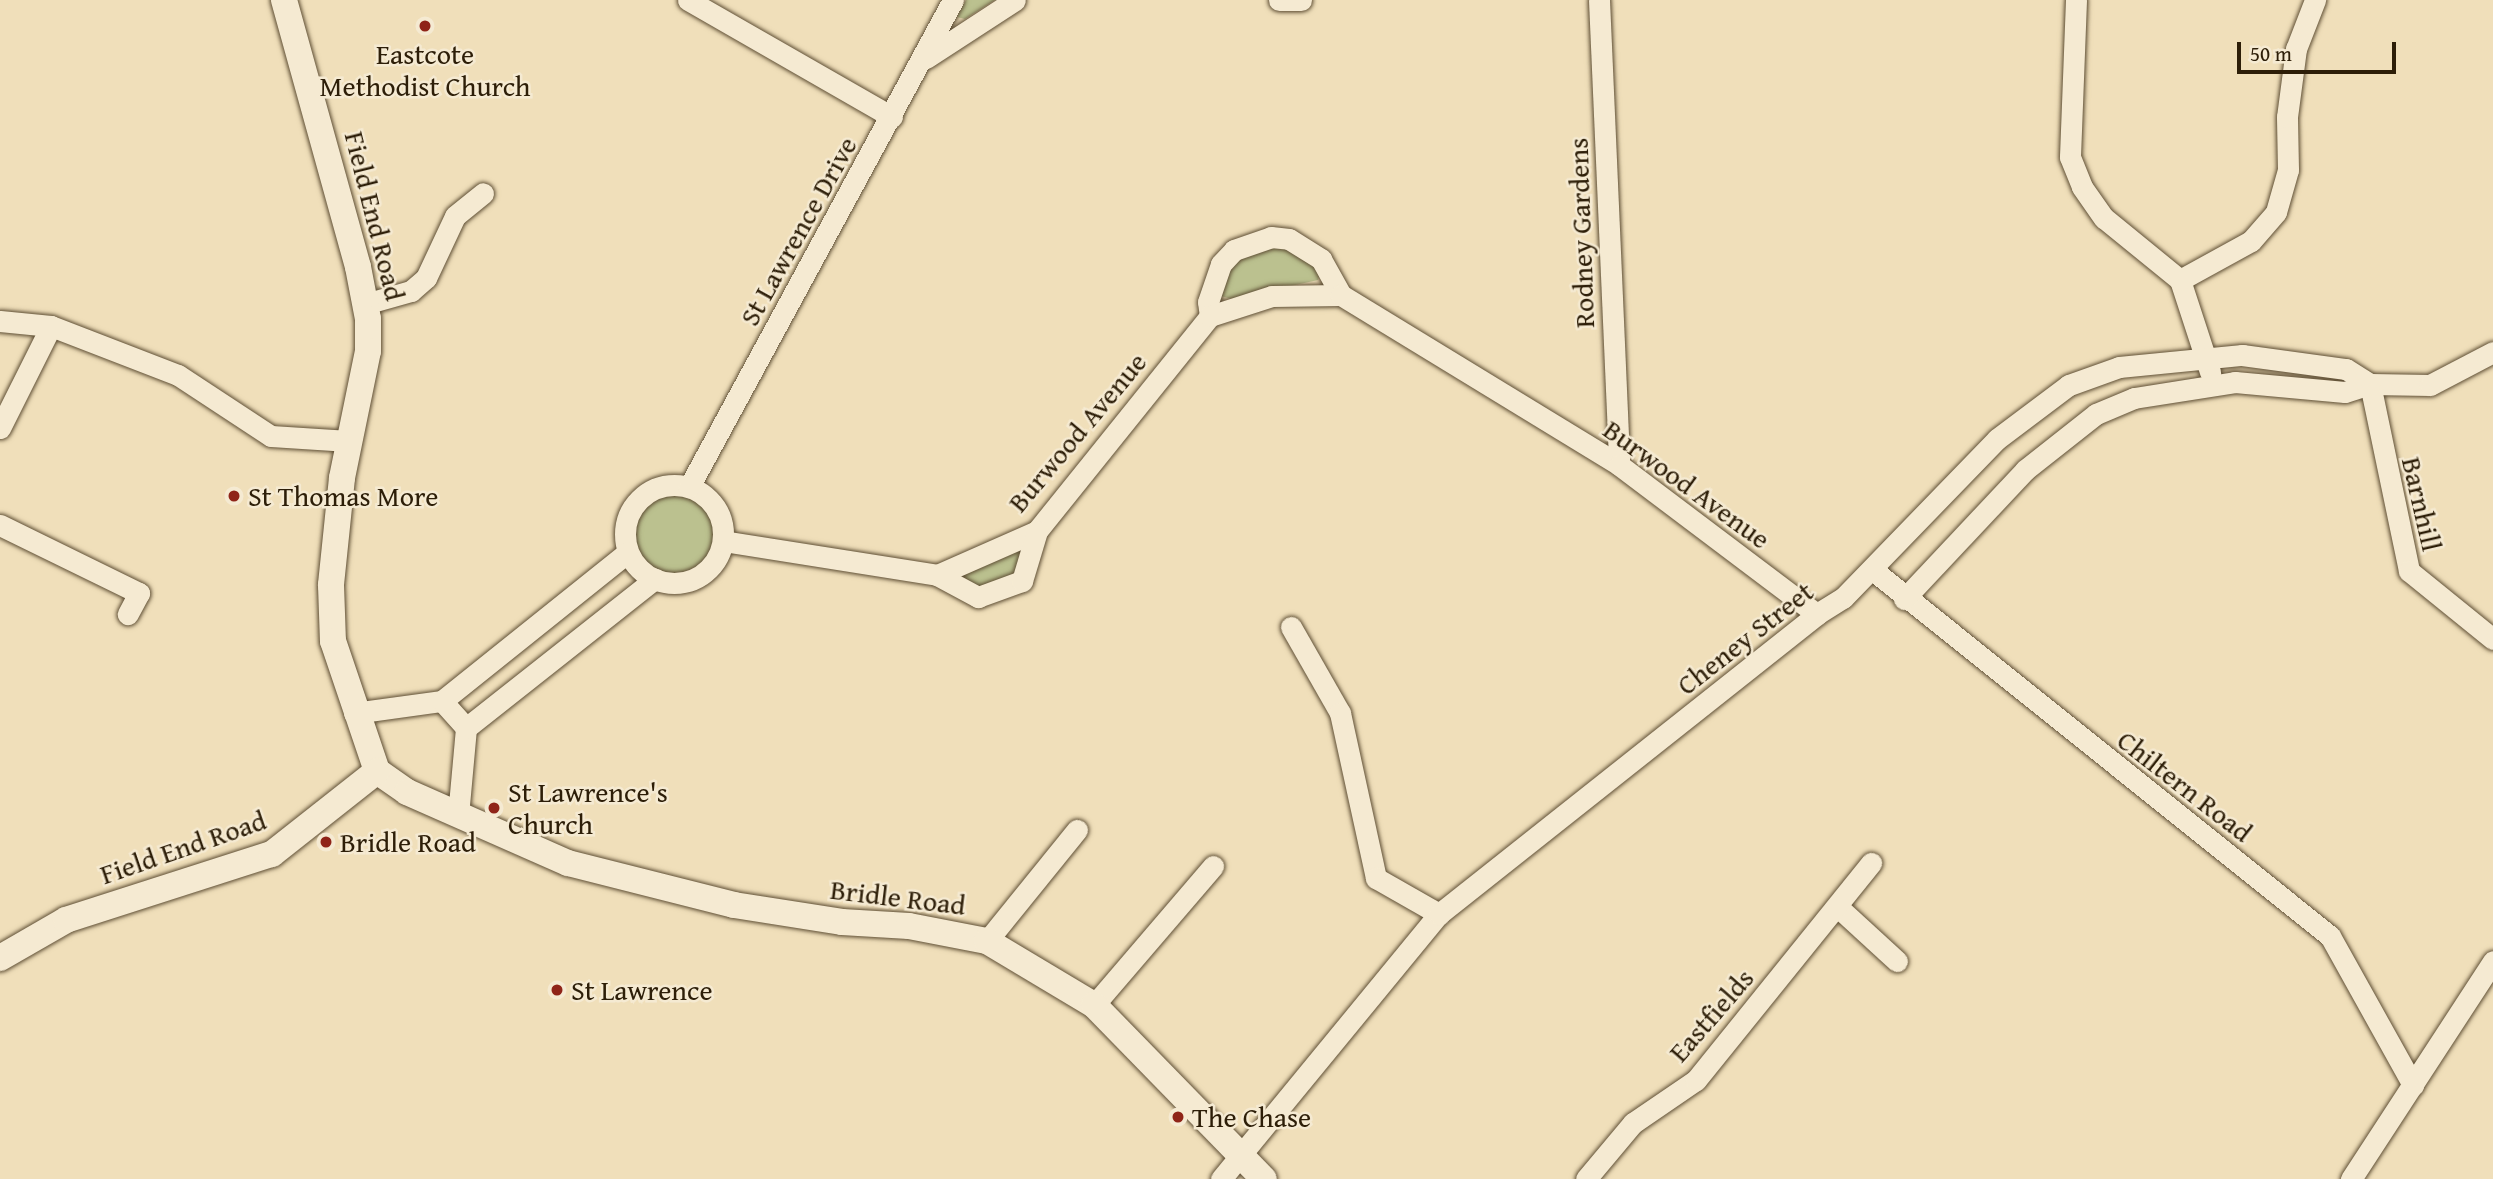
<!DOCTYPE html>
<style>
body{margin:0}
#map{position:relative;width:2493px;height:1179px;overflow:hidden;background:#f0dfba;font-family:"Gentium Book Plus",serif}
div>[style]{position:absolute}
.green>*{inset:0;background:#bbc18f}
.round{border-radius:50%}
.roads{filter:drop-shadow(0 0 2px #5e4e34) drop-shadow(0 0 2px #5e4e34)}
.minor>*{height:21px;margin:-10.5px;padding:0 10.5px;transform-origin:10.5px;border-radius:10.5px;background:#f5ead2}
.minor>.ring{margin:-10.5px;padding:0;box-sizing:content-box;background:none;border:21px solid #f5ead2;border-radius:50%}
.tertiary>*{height:26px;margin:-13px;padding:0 13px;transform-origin:13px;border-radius:13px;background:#f5ead2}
.dots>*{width:19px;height:19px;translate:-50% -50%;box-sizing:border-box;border:4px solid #f5ead2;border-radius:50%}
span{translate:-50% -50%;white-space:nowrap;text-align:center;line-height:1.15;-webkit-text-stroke:5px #f5ead2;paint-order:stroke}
.poi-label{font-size:28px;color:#2d1e08}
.left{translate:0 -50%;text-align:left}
.street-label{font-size:28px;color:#2d1e08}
.scale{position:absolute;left:2237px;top:42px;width:159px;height:32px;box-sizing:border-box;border:4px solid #2d1e08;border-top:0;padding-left:9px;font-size:21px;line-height:24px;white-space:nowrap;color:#2d1e08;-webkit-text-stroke:5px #f5ead2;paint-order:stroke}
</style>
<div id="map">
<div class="green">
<i style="clip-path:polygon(966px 0,995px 0,965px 19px,957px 17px)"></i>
<i style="clip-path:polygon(1271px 244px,1308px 256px,1320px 273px,1318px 280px,1232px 299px,1221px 296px,1219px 289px,1234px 262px)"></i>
<i class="round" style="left:634px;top:493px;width:80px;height:80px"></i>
<i style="clip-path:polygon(1024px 545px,1014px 574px,978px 589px,953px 574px)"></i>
</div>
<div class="roads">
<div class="minor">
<i style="left:688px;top:0;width:235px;rotate:29.8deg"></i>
<i style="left:1279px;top:0;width:22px"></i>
<i style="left:1599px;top:0;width:465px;rotate:87.5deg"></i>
<i style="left:2076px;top:0;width:157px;rotate:92.2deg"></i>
<i style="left:2070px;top:157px;width:32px;rotate:68deg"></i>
<i style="left:2082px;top:187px;width:38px;rotate:55deg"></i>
<i style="left:2104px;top:218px;width:98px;rotate:39.2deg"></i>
<i style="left:2180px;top:280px;width:97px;rotate:71.9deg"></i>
<i style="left:926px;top:58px;width:106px;rotate:-33.1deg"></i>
<i style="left:2180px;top:280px;width:81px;rotate:-28.8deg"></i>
<i style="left:2251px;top:241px;width:38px;rotate:-49deg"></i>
<i style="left:2276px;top:212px;width:44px;rotate:-74.1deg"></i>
<i style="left:2288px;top:170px;width:53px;rotate:-91.1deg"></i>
<i style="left:2287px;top:117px;width:69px;rotate:-82.5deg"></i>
<i style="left:2296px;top:49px;width:53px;rotate:-68.8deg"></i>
<i style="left:365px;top:304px;width:48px;rotate:-15.8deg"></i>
<i style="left:411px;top:291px;width:20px;rotate:-41deg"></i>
<i style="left:426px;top:278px;width:68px;rotate:-64.9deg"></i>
<i style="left:455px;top:216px;width:36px;rotate:-39deg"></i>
<i style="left:1210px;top:316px;width:14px;rotate:-98deg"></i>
<i style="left:1208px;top:302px;width:40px;rotate:-71.1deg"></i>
<i style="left:1221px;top:264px;width:19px;rotate:-47deg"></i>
<i style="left:1234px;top:250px;width:39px;rotate:-19deg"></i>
<i style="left:1271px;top:237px;width:18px;rotate:6deg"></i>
<i style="left:1289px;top:239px;width:38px;rotate:32deg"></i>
<i style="left:1321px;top:259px;width:41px;rotate:60.9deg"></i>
<i style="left:0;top:321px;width:51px;rotate:5.6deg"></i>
<i style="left:51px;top:326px;width:136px;rotate:21.1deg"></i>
<i style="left:178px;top:375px;width:111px;rotate:33.3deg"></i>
<i style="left:271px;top:436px;width:78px;rotate:3.7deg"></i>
<i style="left:2370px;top:384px;width:191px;rotate:78.2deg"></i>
<i style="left:2409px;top:571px;width:108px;rotate:39deg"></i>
<i style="left:0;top:428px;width:114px;rotate:-63.4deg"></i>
<i class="ring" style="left:625px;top:485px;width:77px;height:77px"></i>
<i style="left:689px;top:487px;width:554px;rotate:-61.54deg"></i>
<i style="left:0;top:525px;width:155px;rotate:26.1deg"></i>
<i style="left:139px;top:593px;width:24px;rotate:118deg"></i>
<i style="left:723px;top:541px;width:217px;rotate:9deg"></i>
<i style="left:937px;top:575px;width:109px;rotate:-23.7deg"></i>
<i style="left:1037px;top:531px;width:276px;rotate:-51.2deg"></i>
<i style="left:1210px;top:316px;width:65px;rotate:-17.9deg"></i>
<i style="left:1272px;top:296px;width:69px;rotate:-0.8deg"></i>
<i style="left:1341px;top:295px;width:326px;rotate:31.4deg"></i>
<i style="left:1619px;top:465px;width:248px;rotate:37deg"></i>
<i style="left:1874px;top:571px;width:584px;rotate:38.68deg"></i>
<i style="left:2330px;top:936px;width:171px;rotate:60.9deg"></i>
<i style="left:937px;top:575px;width:47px;rotate:28.2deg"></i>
<i style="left:978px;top:597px;width:47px;rotate:-20deg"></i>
<i style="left:1022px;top:581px;width:52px;rotate:-73.3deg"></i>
<i style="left:1904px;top:599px;width:177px;rotate:-46.8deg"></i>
<i style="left:2025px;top:470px;width:90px;rotate:-38.3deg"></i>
<i style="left:2096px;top:414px;width:41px;rotate:-22.8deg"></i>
<i style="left:2134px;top:398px;width:102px;rotate:-9deg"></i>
<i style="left:2235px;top:382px;width:110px;rotate:5.2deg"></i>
<i style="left:2345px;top:392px;width:26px;rotate:-18deg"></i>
<i style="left:2370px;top:384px;width:60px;rotate:1deg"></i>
<i style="left:2430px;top:385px;width:71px;rotate:-27.6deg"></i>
<i style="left:1291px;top:627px;width:99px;rotate:60.3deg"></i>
<i style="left:1340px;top:713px;width:169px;rotate:77.7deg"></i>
<i style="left:1376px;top:878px;width:73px;rotate:29.7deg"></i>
<i style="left:442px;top:701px;width:36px;rotate:48deg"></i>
<i style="left:466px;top:728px;width:88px;rotate:95.2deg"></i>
<i style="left:354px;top:713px;width:89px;rotate:-7.8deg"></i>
<i style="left:442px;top:701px;width:238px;rotate:-38.7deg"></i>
<i style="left:466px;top:728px;width:241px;rotate:-38.3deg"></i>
<i style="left:1838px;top:907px;width:80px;rotate:42.5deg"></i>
<i style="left:987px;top:941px;width:143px;rotate:-51deg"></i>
<i style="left:1094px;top:1005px;width:183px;rotate:-49.4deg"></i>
<i style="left:1221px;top:1179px;width:343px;rotate:-50.6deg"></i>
<i style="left:1439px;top:914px;width:483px;rotate:-38.4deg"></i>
<i style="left:1817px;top:614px;width:31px;rotate:-32deg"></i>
<i style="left:1843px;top:598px;width:221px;rotate:-45.9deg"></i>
<i style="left:1997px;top:439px;width:90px;rotate:-36.9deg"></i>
<i style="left:2069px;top:385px;width:53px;rotate:-19.8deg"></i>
<i style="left:2119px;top:367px;width:124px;rotate:-5.6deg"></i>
<i style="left:2242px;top:355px;width:105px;rotate:7.7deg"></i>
<i style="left:2346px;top:369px;width:28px;rotate:32deg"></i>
<i style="left:1586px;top:1179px;width:73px;rotate:-50deg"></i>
<i style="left:1633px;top:1123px;width:76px;rotate:-34.3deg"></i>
<i style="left:1696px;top:1080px;width:279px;rotate:-51.1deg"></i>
<i style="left:2351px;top:1179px;width:260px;rotate:-56.9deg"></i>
</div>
<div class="tertiary">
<i style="left:284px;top:0;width:277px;rotate:74.5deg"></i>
<i style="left:358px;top:267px;width:53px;rotate:79.1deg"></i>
<i style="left:368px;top:319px;width:32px;rotate:90deg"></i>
<i style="left:368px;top:351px;width:130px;rotate:101.6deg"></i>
<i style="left:342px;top:478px;width:108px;rotate:95.9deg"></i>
<i style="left:331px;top:585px;width:56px;rotate:88deg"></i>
<i style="left:333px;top:641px;width:137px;rotate:71.3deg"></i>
<i style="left:377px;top:771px;width:37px;rotate:35deg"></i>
<i style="left:407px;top:792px;width:176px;rotate:23.8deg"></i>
<i style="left:568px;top:863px;width:171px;rotate:14.2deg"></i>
<i style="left:734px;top:905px;width:109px;rotate:8.9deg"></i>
<i style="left:842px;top:922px;width:67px;rotate:3.4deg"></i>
<i style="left:909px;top:926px;width:79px;rotate:10.9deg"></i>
<i style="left:987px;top:941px;width:125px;rotate:30.9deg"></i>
<i style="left:1094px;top:1005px;width:243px;rotate:45.7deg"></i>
<i style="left:0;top:958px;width:76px;rotate:-29.9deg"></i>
<i style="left:66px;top:920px;width:216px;rotate:-17.8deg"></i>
<i style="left:272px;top:854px;width:134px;rotate:-38.3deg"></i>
</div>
</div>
<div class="dots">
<i style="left:425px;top:26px;background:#8f2418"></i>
<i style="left:234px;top:496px;background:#8f2418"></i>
<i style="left:494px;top:808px;background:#8f2418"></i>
<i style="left:326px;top:842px;background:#8f2418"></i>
<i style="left:557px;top:990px;background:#8f2418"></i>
<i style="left:1178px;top:1117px;background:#8f2418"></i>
</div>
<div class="poi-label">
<span style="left:425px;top:70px">Eastcote<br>Methodist Church</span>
<span class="left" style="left:248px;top:496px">St Thomas More</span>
<span class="left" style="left:508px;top:808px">St Lawrence's<br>Church</span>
<span class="left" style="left:340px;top:842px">Bridle Road</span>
<span class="left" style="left:571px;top:990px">St Lawrence</span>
<span class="left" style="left:1192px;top:1117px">The Chase</span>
</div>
<div class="street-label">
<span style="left:375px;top:216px;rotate:76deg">Field End Road</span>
<span style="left:798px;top:231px;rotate:-61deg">St Lawrence Drive</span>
<span style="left:1581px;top:233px;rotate:-92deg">Rodney Gardens</span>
<span style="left:1077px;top:432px;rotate:-50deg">Burwood Avenue</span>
<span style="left:1687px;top:484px;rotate:36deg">Burwood Avenue</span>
<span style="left:2422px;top:504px;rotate:77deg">Barnhill</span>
<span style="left:1745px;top:638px;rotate:-38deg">Cheney Street</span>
<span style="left:2185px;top:786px;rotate:38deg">Chiltern Road</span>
<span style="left:183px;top:847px;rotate:-19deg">Field End Road</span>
<span style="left:898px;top:897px;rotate:7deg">Bridle Road</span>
<span style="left:1711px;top:1015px;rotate:-49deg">Eastfields</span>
</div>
<div class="scale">50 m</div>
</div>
